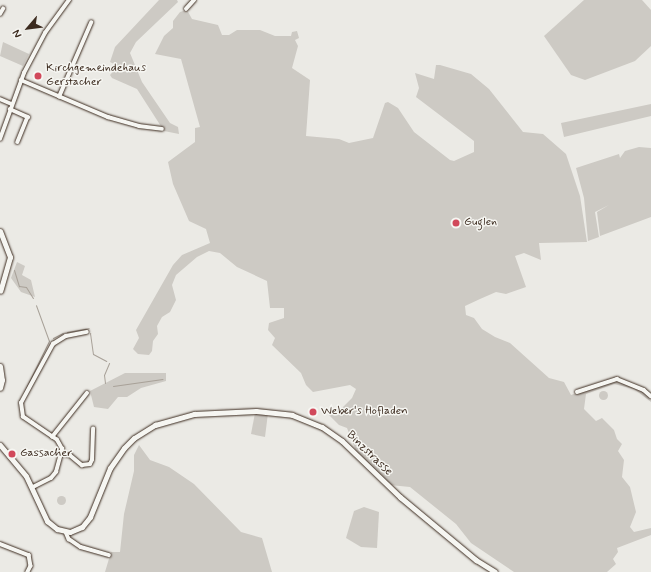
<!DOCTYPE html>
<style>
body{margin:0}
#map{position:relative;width:651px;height:572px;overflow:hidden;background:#ebeae5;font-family:Mynerve,sans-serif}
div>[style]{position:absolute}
.green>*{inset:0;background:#cdcac4}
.round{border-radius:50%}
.stream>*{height:1px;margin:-0.5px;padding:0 0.5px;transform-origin:0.5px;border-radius:0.5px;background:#a8a198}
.roads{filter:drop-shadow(0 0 1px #3b2a1e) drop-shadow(0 0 1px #3b2a1e)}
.street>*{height:3.5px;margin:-1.75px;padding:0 1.75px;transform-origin:1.75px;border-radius:1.75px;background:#f6f6f2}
.secondary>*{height:5px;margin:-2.5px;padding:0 2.5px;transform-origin:2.5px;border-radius:2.5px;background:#f6f6f2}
.dots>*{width:11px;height:11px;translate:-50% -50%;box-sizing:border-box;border:2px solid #f6f6f2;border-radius:50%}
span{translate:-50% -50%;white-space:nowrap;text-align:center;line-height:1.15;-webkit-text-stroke:3px #f6f6f2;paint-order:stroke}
.poi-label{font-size:12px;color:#3b2a1e}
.left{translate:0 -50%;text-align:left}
.street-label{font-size:12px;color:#3b2a1e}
.north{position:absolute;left:8px;top:8px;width:40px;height:40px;-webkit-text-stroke:3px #f6f6f2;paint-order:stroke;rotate:242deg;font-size:11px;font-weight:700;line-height:16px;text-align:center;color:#3b2a1e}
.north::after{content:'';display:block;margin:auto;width:14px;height:18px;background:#3b2a1e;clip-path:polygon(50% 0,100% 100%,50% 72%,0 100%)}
</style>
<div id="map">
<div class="green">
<i style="clip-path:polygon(159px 0,177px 0,178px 2px,136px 42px,130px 53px,142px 82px,170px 123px,178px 127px,179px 134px,164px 131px,137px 89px,112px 78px,110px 75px,118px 66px,110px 62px,115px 47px)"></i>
<i style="clip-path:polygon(584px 0,642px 0,651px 10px,651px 46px,635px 61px,585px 80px,571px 75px,544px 36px)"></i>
<i style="clip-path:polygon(187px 10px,192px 19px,218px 25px,222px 35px,229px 35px,237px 30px,260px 30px,275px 36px,291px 36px,292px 32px,297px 31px,299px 38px,295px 40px,298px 46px,292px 68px,310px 80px,306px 136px,339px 139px,349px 143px,373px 138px,385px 103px,388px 102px,398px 108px,414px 132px,450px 160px,454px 161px,474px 152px,474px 141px,416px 97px,419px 88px,415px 73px,434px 79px,436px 65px,440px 65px,471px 74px,489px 89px,523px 132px,543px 134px,566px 154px,580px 196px,587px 242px,539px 243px,541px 260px,524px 253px,515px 256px,526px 287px,506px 294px,496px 292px,480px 299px,465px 306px,466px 315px,474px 318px,482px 329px,495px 337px,510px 343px,549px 378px,564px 382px,571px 395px,617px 379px,651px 396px,651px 402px,634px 389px,614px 384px,586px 394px,584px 409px,596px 421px,602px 418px,614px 430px,617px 439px,622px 444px,618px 451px,624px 460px,622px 477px,630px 487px,636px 512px,630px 527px,634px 532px,651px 528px,651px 535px,617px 548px,618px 552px,613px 559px,616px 564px,607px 572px,514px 572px,471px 543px,456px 524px,410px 487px,390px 485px,356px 451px,347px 428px,339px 425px,329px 415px,329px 411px,342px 408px,352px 398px,356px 389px,350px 385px,313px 392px,306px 385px,301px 373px,272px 345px,275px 338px,268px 330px,269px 323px,284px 318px,284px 308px,270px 308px,267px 281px,237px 267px,220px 253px,209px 251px,197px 257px,176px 275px,172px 285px,176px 300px,170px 312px,162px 317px,157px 326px,158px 334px,153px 341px,152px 351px,149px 355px,138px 354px,133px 349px,139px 338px,136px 330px,173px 265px,182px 255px,210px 243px,206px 229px,189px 221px,173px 184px,168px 162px,195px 142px,195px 128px,200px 127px,181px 59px,155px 54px,164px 36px,173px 28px,173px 21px,180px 12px)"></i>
<i style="clip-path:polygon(3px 42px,29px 54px,23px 66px,0 56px)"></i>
<i style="clip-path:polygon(651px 104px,651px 116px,564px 137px,561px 123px)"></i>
<i style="clip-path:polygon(639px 147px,651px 148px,651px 217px,600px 236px,597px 212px,609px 205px,595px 212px,599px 237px,588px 241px,584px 198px,576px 168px,619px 154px,620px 158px,625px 151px)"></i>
<i style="clip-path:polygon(17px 262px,25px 266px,22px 275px,31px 280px,35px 297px,21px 292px,11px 278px)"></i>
<i style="clip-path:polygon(125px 373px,166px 373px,166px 381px,141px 388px,127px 397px,118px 397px,108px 409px,94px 407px,90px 391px)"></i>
<i class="round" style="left:598.5px;top:390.5px;width:9px;height:9px"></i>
<i style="clip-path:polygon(255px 413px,268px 413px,265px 437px,251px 434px)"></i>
<i style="clip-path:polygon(139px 445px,150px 460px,169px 467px,194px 484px,241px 532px,262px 538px,272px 572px,105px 572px,111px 552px,120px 552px,124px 514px,134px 471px,134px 455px)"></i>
<i class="round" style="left:56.5px;top:495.5px;width:9px;height:9px"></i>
<i style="clip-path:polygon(364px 507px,379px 512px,377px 548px,361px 547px,346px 538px,354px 511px)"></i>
</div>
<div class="stream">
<i style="left:14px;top:270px;width:17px;rotate:73deg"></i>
<i style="left:19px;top:286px;width:7px;rotate:8deg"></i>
<i style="left:26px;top:287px;width:13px;rotate:58deg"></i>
<i style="left:67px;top:332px;width:22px;rotate:-10deg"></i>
<i style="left:90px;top:333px;width:21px;rotate:82deg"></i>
<i style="left:93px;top:354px;width:15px;rotate:28deg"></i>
<i style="left:53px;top:338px;width:11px;rotate:-27deg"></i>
<i style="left:105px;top:383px;width:8px;rotate:-97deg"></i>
<i style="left:104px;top:375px;width:13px;rotate:-67deg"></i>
<i style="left:113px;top:386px;width:50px;rotate:-8deg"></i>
<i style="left:24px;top:392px;width:57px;rotate:-63.9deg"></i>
<i style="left:49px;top:341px;width:38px;rotate:-110deg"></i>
</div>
<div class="roads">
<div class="street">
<i style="left:186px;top:9px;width:12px;rotate:-48deg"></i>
<i style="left:0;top:14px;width:6px;rotate:-59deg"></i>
<i style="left:21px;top:80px;width:95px;rotate:23deg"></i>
<i style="left:108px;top:117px;width:32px;rotate:16deg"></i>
<i style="left:139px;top:126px;width:23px;rotate:7deg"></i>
<i style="left:59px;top:97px;width:81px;rotate:-66.6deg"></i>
<i style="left:0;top:99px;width:13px;rotate:23deg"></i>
<i style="left:10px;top:109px;width:20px;rotate:24deg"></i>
<i style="left:28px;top:117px;width:27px;rotate:112deg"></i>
<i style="left:0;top:139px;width:70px;rotate:-70deg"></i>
<i style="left:24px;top:73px;width:45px;rotate:-62.3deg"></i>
<i style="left:45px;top:33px;width:41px;rotate:-54deg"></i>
<i style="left:577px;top:392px;width:42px;rotate:-18deg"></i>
<i style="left:617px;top:379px;width:29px;rotate:22deg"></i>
<i style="left:644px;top:390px;width:9px;rotate:41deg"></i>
<i style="left:52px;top:437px;width:56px;rotate:-51.5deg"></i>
<i style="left:62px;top:454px;width:8px;rotate:7deg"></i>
<i style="left:70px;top:455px;width:16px;rotate:40deg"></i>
<i style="left:82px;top:465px;width:8px;rotate:-7deg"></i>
<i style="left:90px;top:464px;width:4px;rotate:-63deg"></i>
<i style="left:92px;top:460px;width:31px;rotate:-88deg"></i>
<i style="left:33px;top:487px;width:20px;rotate:-27deg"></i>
<i style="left:51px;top:478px;width:8px;rotate:-50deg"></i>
<i style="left:56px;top:472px;width:24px;rotate:-75deg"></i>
<i style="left:62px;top:449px;width:10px;rotate:-119deg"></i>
<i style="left:57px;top:440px;width:41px;rotate:-145.9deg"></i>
<i style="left:23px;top:417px;width:14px;rotate:-98deg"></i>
<i style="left:21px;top:403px;width:67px;rotate:-61.5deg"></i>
<i style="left:53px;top:344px;width:15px;rotate:-32deg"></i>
<i style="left:66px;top:336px;width:21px;rotate:-11deg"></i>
<i style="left:66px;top:532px;width:8px;rotate:67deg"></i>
<i style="left:69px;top:539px;width:14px;rotate:34deg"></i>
<i style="left:81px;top:547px;width:29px;rotate:16deg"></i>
<i style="left:0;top:544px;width:31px;rotate:21deg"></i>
<i style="left:29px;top:555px;width:11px;rotate:80deg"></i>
<i style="left:31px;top:566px;width:7px;rotate:117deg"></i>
</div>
<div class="secondary">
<i style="left:0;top:231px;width:28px;rotate:69deg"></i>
<i style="left:10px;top:257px;width:35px;rotate:106deg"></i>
<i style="left:0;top:366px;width:14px;rotate:82deg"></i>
<i style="left:2px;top:380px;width:8px;rotate:104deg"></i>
<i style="left:0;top:445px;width:40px;rotate:50deg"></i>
<i style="left:26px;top:476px;width:50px;rotate:65deg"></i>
<i style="left:47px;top:521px;width:13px;rotate:39deg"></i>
<i style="left:57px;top:529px;width:13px;rotate:13deg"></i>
<i style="left:70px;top:532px;width:13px;rotate:-23deg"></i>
<i style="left:82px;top:527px;width:13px;rotate:-51deg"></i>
<i style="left:90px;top:517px;width:53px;rotate:-67.8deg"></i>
<i style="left:110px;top:468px;width:24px;rotate:-55deg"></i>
<i style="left:124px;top:448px;width:14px;rotate:-45deg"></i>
<i style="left:134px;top:438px;width:25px;rotate:-32deg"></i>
<i style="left:155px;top:425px;width:41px;rotate:-15.8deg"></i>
<i style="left:194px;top:414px;width:62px;rotate:-2.8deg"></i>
<i style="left:256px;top:411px;width:36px;rotate:6deg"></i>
<i style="left:292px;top:415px;width:32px;rotate:22deg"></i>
<i style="left:322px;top:427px;width:24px;rotate:35deg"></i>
<i style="left:342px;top:441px;width:81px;rotate:44deg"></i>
<i style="left:400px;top:497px;width:99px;rotate:39.7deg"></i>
<i style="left:476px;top:560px;width:22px;rotate:32deg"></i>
</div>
</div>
<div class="dots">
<i style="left:38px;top:76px;background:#d1495b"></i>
<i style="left:456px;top:223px;background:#d1495b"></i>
<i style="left:313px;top:412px;background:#d1495b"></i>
<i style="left:12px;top:454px;background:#d1495b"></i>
</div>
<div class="poi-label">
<span class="left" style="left:46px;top:76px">Kirchgemeindehaus<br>Gerstacher</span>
<span class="left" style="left:464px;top:223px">Guglen</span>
<span class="left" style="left:321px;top:412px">Weber's Hofladen</span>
<span class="left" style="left:20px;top:454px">Gassacher</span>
</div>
<div class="street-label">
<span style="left:369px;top:454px;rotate:44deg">Binzstrasse</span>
</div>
<div class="north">N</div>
</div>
